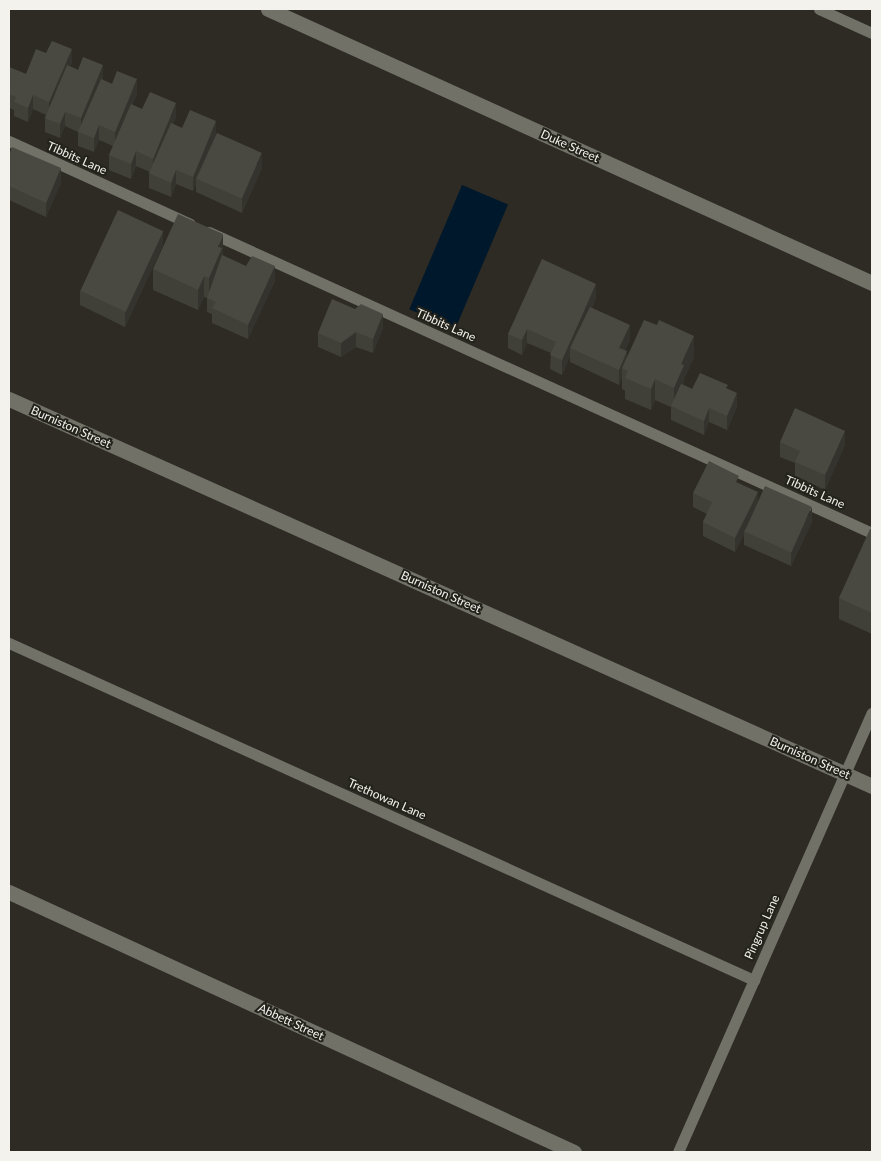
<!DOCTYPE html>
<style>
body{margin:0}
#map{position:relative;width:881px;height:1161px;overflow:hidden;background:#2d2b24;font-family:Lato,sans-serif}
div>[style]{position:absolute}
.water>*{inset:0;background:#00182b;transform-origin:0 0}
.lane>*{height:11px;margin:-5.5px;padding:0 5.5px;transform-origin:5.5px;border-radius:5.5px;background:#727168}
.street>*{height:15px;margin:-7.5px;padding:0 7.5px;transform-origin:7.5px;border-radius:7.5px;background:#727168}
.secondary>*{height:15px;margin:-7.5px;padding:0 7.5px;transform-origin:7.5px;border-radius:7.5px;background:#727168}
.wall>*{inset:0;background:#403f38}
.shaded-wall>*{inset:0;background:#34332e}
.building>*{inset:0;background:#4a4941;transform-origin:0 0}
span{translate:-50% -50%;white-space:nowrap;text-align:center;line-height:1.15;-webkit-text-stroke:4px #23221b;paint-order:stroke}
.street-label{font-size:12px;color:#f3f2ed}
.frame{position:absolute;inset:0;border:10px solid #f3f2ed;pointer-events:none}
</style>
<div id="map">
<div class="water">
<i style="left:462px;top:185px;width:50px;height:135px;rotate:23deg"></i>
</div>
<div class="lane">
<i style="left:819px;top:9px;width:58px;rotate:24.4deg"></i>
<i style="left:9px;top:141px;width:199px;rotate:24.6deg"></i>
<i style="left:209px;top:232px;width:728px;rotate:24.42deg"></i>
<i style="left:9px;top:643px;width:818px;rotate:24.34deg"></i>
<i style="left:678px;top:1152px;width:480px;rotate:-66.2deg"></i>
</div>
<div class="street">
<i style="left:9px;top:399px;width:946px;rotate:24.15deg"></i>
<i style="left:9px;top:892px;width:622px;rotate:24.71deg"></i>
</div>
<div class="secondary">
<i style="left:268px;top:9px;width:663px;rotate:24.4deg"></i>
</div>
<div class="wall">
<i style="clip-path:polygon(46px 53px,72px 63px,70px 66px,78px 70px,103px 79px,103px 80px,137px 94px,132px 105px,142px 109px,176px 117px,173px 124px,182px 128px,216px 134px,262px 168px,242px 213px,196px 192px,196px 184px,193px 191px,176px 184px,171px 197px,149px 188px,149px 173px,150px 172px,136px 166px,131px 179px,109px 170px,109px 155px,113px 146px,99px 140px,94px 152px,78px 146px,78px 132px,65px 126px,60px 138px,45px 132px,45px 118px,46px 115px,33px 109px,28px 122px,14px 116px,14px 110px,9px 108px,9px 67px,26px 74px)"></i>
<i style="clip-path:polygon(9px 155px,61px 183px,46px 217px,9px 200px)"></i>
<i style="clip-path:polygon(163px 245px,125px 327px,80px 305px,80px 291px)"></i>
<i style="clip-path:polygon(153px 269px,275px 281px,248px 339px,212px 323px,212px 314px,207px 312px,207px 298px,204px 297px,198px 310px,153px 290px)"></i>
<i style="clip-path:polygon(596px 298px,592px 308px,630px 340px,625px 350px,627px 357px,694px 357px,684px 379px,684px 385px,692px 389px,728px 389px,737px 407px,727px 430px,709px 422px,704px 435px,671px 420px,671px 407px,655px 400px,651px 410px,625px 399px,625px 391px,622px 389px,622px 377px,619px 385px,570px 362px,570px 356px,562px 375px,550px 369px,551px 353px,527px 343px,522px 355px,508px 348px,508px 334px)"></i>
<i style="clip-path:polygon(383px 328px,373px 353px,356px 347px,341px 357px,318px 347px,318px 333px)"></i>
<i style="clip-path:polygon(780px 442px,845px 445px,825px 490px,795px 476px,795px 463px,780px 457px)"></i>
<i style="clip-path:polygon(739px 483px,758px 502px,812px 522px,791px 566px,744px 545px,744px 534px,735px 552px,703px 536px,703px 522px,707px 514px,693px 507px,693px 493px)"></i>
<i style="clip-path:polygon(872px 529px,872px 634px,839px 619px,839px 598px)"></i>
</div>
<div class="shaded-wall">
<i style="clip-path:polygon(72px 49px,72px 63px,49px 116px,49px 102px)"></i>
<i style="clip-path:polygon(103px 65px,103px 79px,81px 133px,81px 118px)"></i>
<i style="clip-path:polygon(137px 79px,137px 94px,115px 146px,115px 132px)"></i>
<i style="clip-path:polygon(33px 95px,33px 109px,28px 122px,28px 108px)"></i>
<i style="clip-path:polygon(176px 103px,176px 117px,153px 173px,153px 159px)"></i>
<i style="clip-path:polygon(65px 112px,65px 126px,60px 138px,60px 124px)"></i>
<i style="clip-path:polygon(216px 121px,216px 135px,196px 178px,196px 184px,193px 191px,193px 177px)"></i>
<i style="clip-path:polygon(99px 125px,99px 140px,94px 152px,94px 138px)"></i>
<i style="clip-path:polygon(136px 151px,136px 166px,131px 179px,131px 164px)"></i>
<i style="clip-path:polygon(262px 153px,262px 168px,242px 213px,242px 199px)"></i>
<i style="clip-path:polygon(61px 168px,61px 183px,46px 217px,46px 203px)"></i>
<i style="clip-path:polygon(176px 170px,176px 184px,171px 197px,171px 183px)"></i>
<i style="clip-path:polygon(163px 231px,163px 245px,125px 327px,125px 312px)"></i>
<i style="clip-path:polygon(223px 234px,223px 255px,222px 258px,222px 269px,209px 299px,209px 278px,218px 247px)"></i>
<i style="clip-path:polygon(275px 266px,275px 281px,248px 339px,248px 325px)"></i>
<i style="clip-path:polygon(204px 276px,204px 297px,198px 310px,198px 290px)"></i>
<i style="clip-path:polygon(596px 284px,596px 298px,573px 349px,570px 348px,570px 356px,562px 375px,562px 360px)"></i>
<i style="clip-path:polygon(383px 314px,383px 328px,373px 353px,373px 339px)"></i>
<i style="clip-path:polygon(630px 325px,630px 340px,619px 362px,619px 348px)"></i>
<i style="clip-path:polygon(527px 329px,527px 343px,522px 355px,522px 340px)"></i>
<i style="clip-path:polygon(356px 332px,356px 347px,341px 357px,341px 343px)"></i>
<i style="clip-path:polygon(694px 336px,694px 357px,684px 379px,684px 386px,674px 409px,674px 388px,681px 364px)"></i>
<i style="clip-path:polygon(627px 351px,627px 366px,622px 368px,622px 377px,619px 385px,619px 370px)"></i>
<i style="clip-path:polygon(655px 379px,655px 400px,651px 410px,651px 389px)"></i>
<i style="clip-path:polygon(737px 393px,737px 407px,727px 430px,727px 416px)"></i>
<i style="clip-path:polygon(709px 408px,709px 422px,704px 435px,704px 421px)"></i>
<i style="clip-path:polygon(845px 431px,845px 445px,825px 490px,825px 475px)"></i>
<i style="clip-path:polygon(758px 492px,758px 507px,744px 531px,744px 534px,735px 552px,735px 538px)"></i>
<i style="clip-path:polygon(812px 507px,812px 522px,791px 566px,791px 552px)"></i>
</div>
<div class="building">
<i style="clip-path:polygon(52px 41px,72px 49px,49px 102px,33px 95px,28px 108px,14px 102px,16px 97px,9px 94px,9px 67px,26px 74px,36px 49px,46px 53px)"></i>
<i style="clip-path:polygon(83px 57px,103px 65px,81px 118px,65px 112px,60px 124px,45px 118px,67px 65px,78px 70px)"></i>
<i style="clip-path:polygon(117px 71px,137px 79px,115px 132px,99px 125px,94px 138px,78px 132px,101px 79px,112px 84px)"></i>
<i style="clip-path:polygon(150px 92px,176px 103px,153px 159px,136px 151px,131px 164px,109px 155px,131px 104px,142px 109px)"></i>
<i style="clip-path:polygon(190px 110px,216px 121px,193px 177px,176px 170px,171px 183px,149px 173px,171px 123px,182px 128px)"></i>
<i style="left:217px;top:133px;width:49px;height:50px;rotate:24deg"></i>
<i style="clip-path:polygon(12px 147px,61px 168px,46px 203px,9px 186px,9px 155px)"></i>
<i style="left:118px;top:210px;width:50px;height:89px;rotate:25deg"></i>
<i style="clip-path:polygon(178px 214px,223px 234px,218px 247px,222px 248px,209px 278px,204px 276px,198px 290px,153px 269px)"></i>
<i style="clip-path:polygon(222px 255px,246px 266px,252px 256px,275px 266px,248px 325px,212px 308px,216px 302px,207px 298px)"></i>
<i style="clip-path:polygon(542px 259px,596px 284px,562px 360px,550px 355px,556px 342px,527px 329px,522px 340px,508px 334px)"></i>
<i style="clip-path:polygon(332px 299px,355px 309px,361px 304px,383px 314px,373px 339px,356px 332px,341px 343px,318px 333px)"></i>
<i style="clip-path:polygon(590px 307px,630px 325px,619px 348px,627px 351px,619px 370px,570px 348px)"></i>
<i style="clip-path:polygon(644px 320px,657px 325px,659px 320px,694px 336px,681px 364px,684px 365px,674px 388px,655px 379px,651px 389px,625px 378px,628px 371px,622px 368px)"></i>
<i style="clip-path:polygon(700px 373px,728px 385px,726px 388px,737px 393px,727px 416px,709px 408px,704px 421px,671px 406px,681px 384px,692px 389px)"></i>
<i style="clip-path:polygon(795px 408px,845px 431px,825px 475px,795px 462px,800px 451px,780px 442px)"></i>
<i style="clip-path:polygon(709px 461px,739px 476px,736px 482px,758px 492px,735px 538px,703px 522px,712px 502px,693px 493px)"></i>
<i style="left:765px;top:486px;width:51px;height:50px;rotate:24deg"></i>
<i style="clip-path:polygon(870px 529px,872px 529px,872px 613px,839px 598px)"></i>
</div>
<div class="street-label">
<span style="left:570px;top:146px;rotate:24deg">Duke Street</span>
<span style="left:77px;top:158px;rotate:24deg">Tibbits Lane</span>
<span style="left:446px;top:325px;rotate:24deg">Tibbits Lane</span>
<span style="left:71px;top:427px;rotate:24deg">Burniston Street</span>
<span style="left:815px;top:492px;rotate:24deg">Tibbits Lane</span>
<span style="left:441px;top:592px;rotate:24deg">Burniston Street</span>
<span style="left:810px;top:758px;rotate:24deg">Burniston Street</span>
<span style="left:387px;top:799px;rotate:24deg">Trethowan Lane</span>
<span style="left:762px;top:927px;rotate:-66deg">Pingrup Lane</span>
<span style="left:291px;top:1022px;rotate:25deg">Abbett Street</span>
</div>
<div class="frame"></div>
</div>
